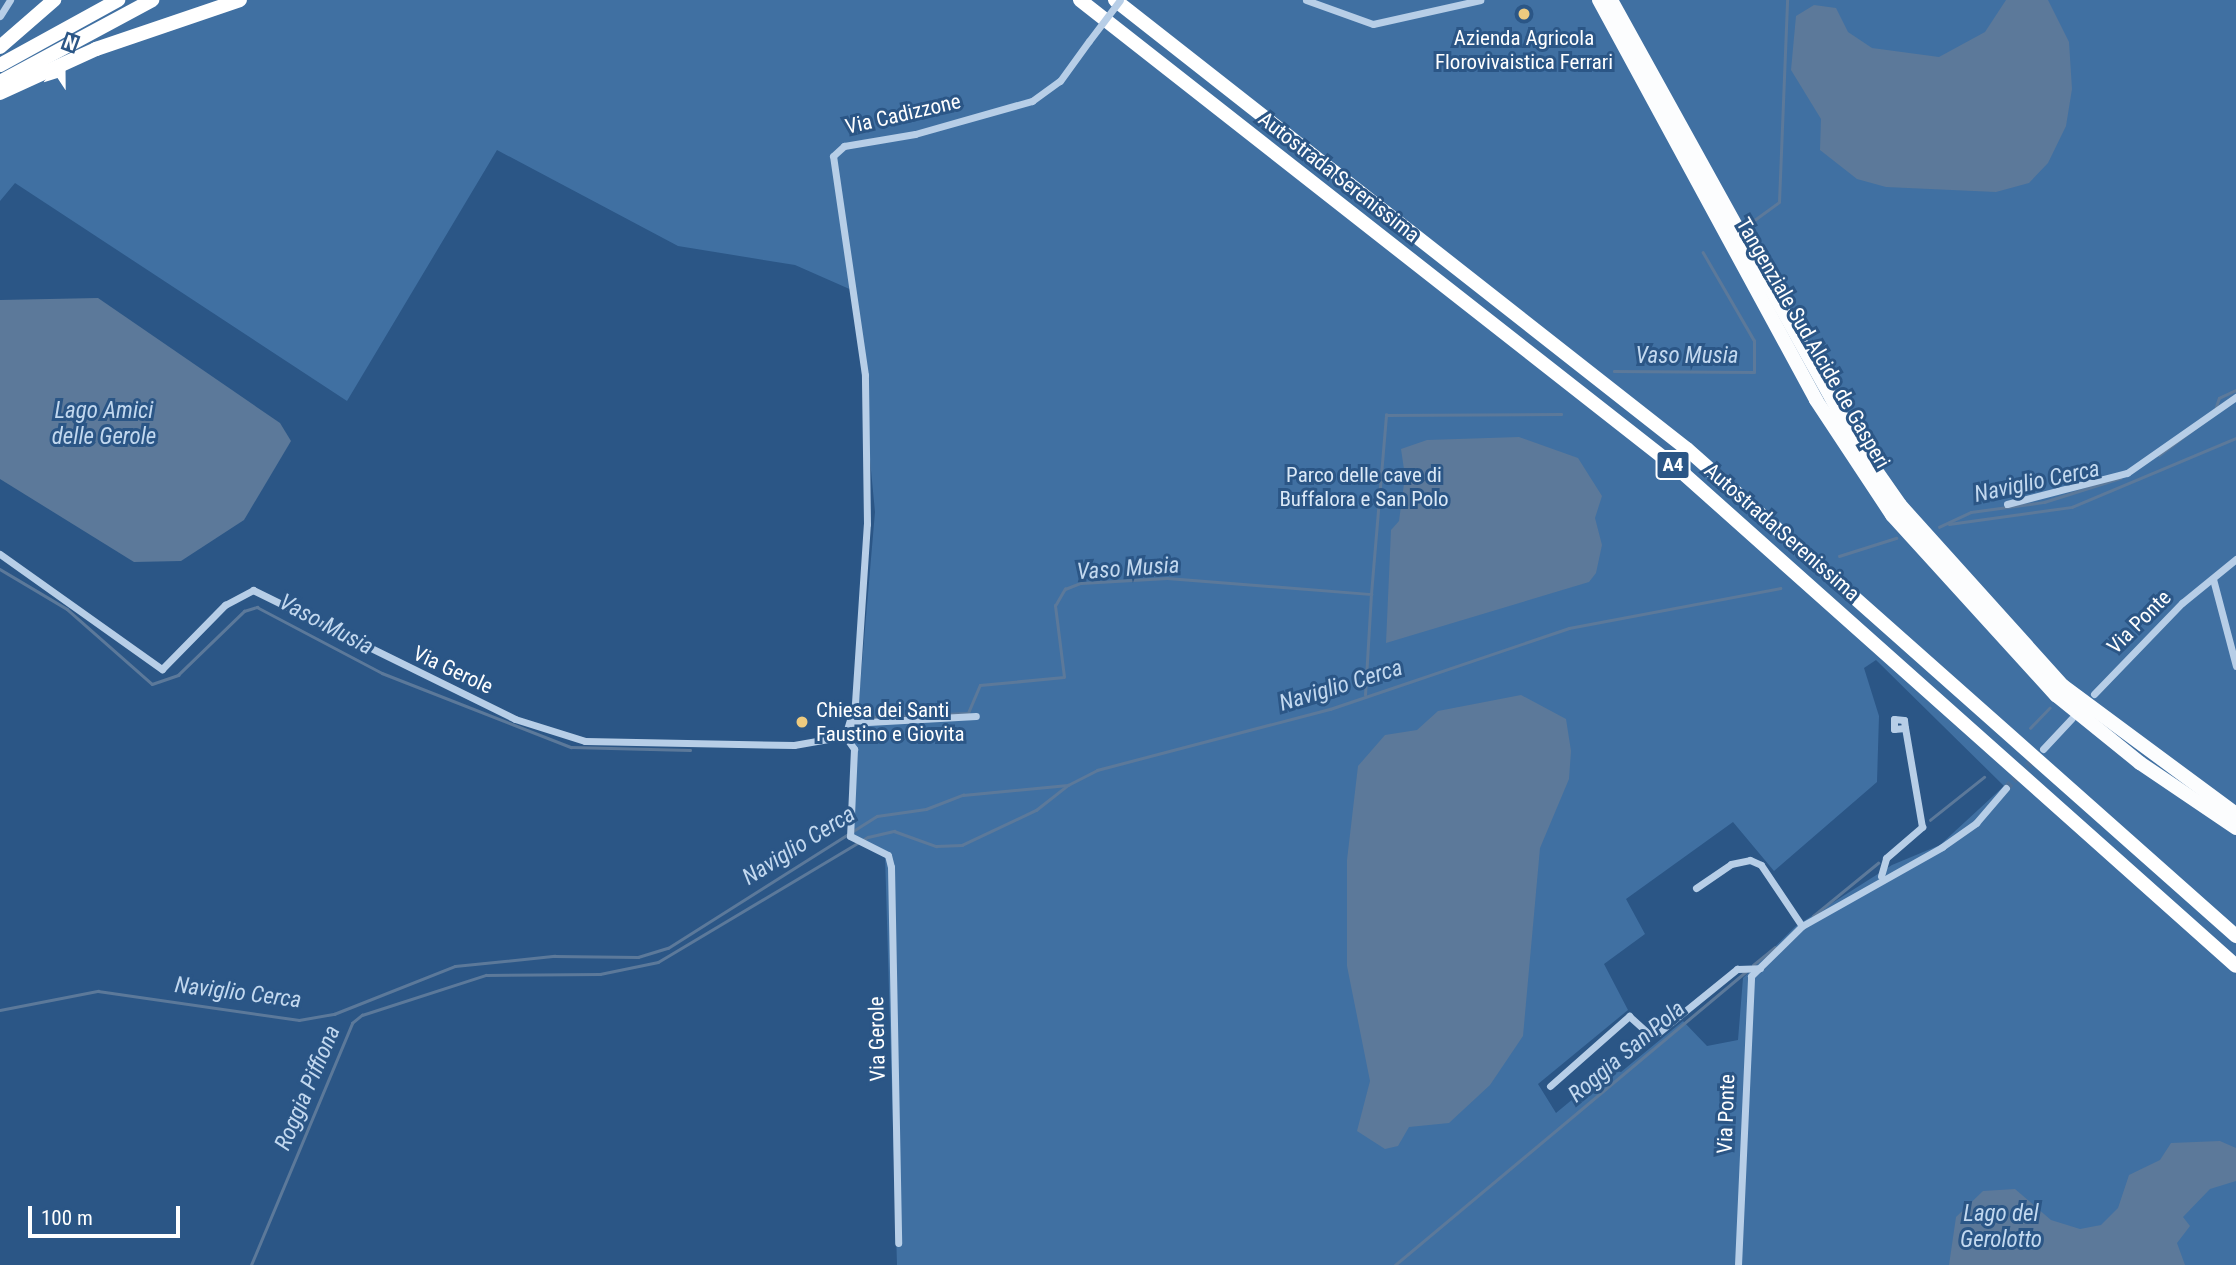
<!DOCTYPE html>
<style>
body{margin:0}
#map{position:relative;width:2236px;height:1265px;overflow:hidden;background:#2b5686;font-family:"Roboto Condensed",sans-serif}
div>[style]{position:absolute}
.green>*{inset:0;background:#4070a2}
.water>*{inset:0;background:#5c799a}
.stream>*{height:2.5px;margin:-1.25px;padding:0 1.25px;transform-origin:1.25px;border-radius:1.25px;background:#5c799a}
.minor-tunnel>*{height:7px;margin-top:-3.5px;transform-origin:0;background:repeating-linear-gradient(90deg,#4b6f98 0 7px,transparent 0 10.5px)}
.minor>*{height:7px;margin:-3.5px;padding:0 3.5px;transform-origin:3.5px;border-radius:3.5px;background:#b7cee7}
.trunk>*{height:14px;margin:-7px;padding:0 7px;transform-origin:7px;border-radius:7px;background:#fcfdfe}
.motorway>*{height:14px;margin:-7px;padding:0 7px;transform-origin:7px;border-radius:7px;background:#fff}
.minor-bridge>*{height:7px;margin:-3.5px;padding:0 3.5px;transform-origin:3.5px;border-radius:3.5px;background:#b7cee7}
.dots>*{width:19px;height:19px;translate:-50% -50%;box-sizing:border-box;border:4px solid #2b5686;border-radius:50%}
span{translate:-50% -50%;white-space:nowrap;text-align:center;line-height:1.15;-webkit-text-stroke:6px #2b5686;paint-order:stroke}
.shield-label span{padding:2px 5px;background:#2b5686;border:2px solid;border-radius:5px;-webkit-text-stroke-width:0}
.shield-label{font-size:19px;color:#fff;font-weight:700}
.poi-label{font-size:21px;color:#fff}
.left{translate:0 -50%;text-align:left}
.street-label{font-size:21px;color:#fff}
.park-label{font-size:21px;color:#dae8f6}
.water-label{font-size:23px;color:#c2d8ef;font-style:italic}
.north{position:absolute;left:28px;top:28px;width:70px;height:70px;-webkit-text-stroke:5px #2b5686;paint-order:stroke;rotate:20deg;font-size:19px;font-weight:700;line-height:28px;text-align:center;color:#fff}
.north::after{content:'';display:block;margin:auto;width:24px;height:32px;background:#fff;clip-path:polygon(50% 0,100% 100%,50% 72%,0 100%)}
.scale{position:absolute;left:28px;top:1206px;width:152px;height:32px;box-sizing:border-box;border:4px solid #fff;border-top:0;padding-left:9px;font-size:21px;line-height:24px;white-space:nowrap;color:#fff;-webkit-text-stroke:5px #2b5686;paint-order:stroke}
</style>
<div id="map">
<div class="green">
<i style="clip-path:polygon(evenodd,0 0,2236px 0,2236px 1265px,897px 1265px,885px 854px,853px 840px,848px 827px,875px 512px,854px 291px,795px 265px,678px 246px,497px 150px,347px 401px,15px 183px,0 201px,0 0,1876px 660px,2004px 786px,1940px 845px,1892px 865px,1796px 926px,1743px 978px,1738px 1040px,1707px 1046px,1683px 1021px,1621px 1072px,1609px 1069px,1556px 1113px,1538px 1084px,1628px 1010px,1604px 964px,1645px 934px,1626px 899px,1733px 822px,1774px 871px,1877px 782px,1879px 716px,1864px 668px,1876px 660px)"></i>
</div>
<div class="water">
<i style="clip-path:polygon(2006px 0,2048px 0,2069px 42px,2072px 89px,2066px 126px,2048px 163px,2029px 183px,1996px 192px,1886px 187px,1857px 179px,1820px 150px,1821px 119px,1791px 70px,1796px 16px,1814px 5px,1836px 8px,1848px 32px,1872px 48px,1939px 57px,1985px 32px)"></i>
<i style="clip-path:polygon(98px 298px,280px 423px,291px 441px,244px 520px,181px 561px,134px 562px,0 479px,0 300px)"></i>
<i style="clip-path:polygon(1519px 437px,1578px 458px,1602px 496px,1595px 518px,1602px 545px,1596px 573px,1589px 582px,1386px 643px,1391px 530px,1399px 521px,1405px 476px,1401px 449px,1427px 440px)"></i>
<i style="clip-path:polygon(1521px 695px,1566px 719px,1571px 751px,1569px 779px,1540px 848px,1523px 1036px,1490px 1085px,1449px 1123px,1409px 1127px,1398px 1146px,1385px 1149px,1357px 1131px,1370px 1081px,1347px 966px,1347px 860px,1358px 766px,1385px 735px,1417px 730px,1438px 711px)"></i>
<i style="clip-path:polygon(2220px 1141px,2236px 1148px,2236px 1181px,2210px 1189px,2183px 1217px,2190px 1226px,2177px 1243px,2185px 1265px,1949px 1265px,1956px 1217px,1983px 1191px,2015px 1189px,2051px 1220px,2080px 1229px,2101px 1225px,2118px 1208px,2129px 1175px,2160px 1160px,2171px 1143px)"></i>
</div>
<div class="stream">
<i style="left:1753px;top:221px;width:32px;rotate:-36deg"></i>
<i style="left:1779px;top:202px;width:202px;rotate:-87.7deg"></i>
<i style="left:1614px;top:371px;width:140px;rotate:0.4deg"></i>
<i style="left:1754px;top:372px;width:31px;rotate:-90deg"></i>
<i style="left:1754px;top:341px;width:102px;rotate:-120.1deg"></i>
<i style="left:2216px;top:407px;width:9px;rotate:-72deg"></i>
<i style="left:2219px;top:398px;width:19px;rotate:-25deg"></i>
<i style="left:2159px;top:455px;width:70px;rotate:-36.9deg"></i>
<i style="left:1949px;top:524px;width:124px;rotate:-7.9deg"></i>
<i style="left:2072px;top:507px;width:178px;rotate:-22.8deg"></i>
<i style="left:1939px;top:527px;width:35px;rotate:-25deg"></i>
<i style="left:1971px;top:512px;width:74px;rotate:-7.8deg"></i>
<i style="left:2044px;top:502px;width:80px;rotate:-17.5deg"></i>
<i style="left:1839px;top:556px;width:60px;rotate:-17.5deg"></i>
<i style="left:0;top:569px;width:78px;rotate:30.8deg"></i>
<i style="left:67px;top:609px;width:113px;rotate:41.4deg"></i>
<i style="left:152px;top:684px;width:28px;rotate:-19deg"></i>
<i style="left:178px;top:675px;width:92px;rotate:-44.1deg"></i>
<i style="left:244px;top:611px;width:14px;rotate:-17deg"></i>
<i style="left:257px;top:607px;width:141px;rotate:27.8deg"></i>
<i style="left:382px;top:673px;width:203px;rotate:21.4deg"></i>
<i style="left:571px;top:747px;width:119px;rotate:1.4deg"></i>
<i style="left:1365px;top:695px;width:101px;rotate:-86.6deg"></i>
<i style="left:870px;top:717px;width:98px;rotate:-2.3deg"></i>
<i style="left:968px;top:713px;width:30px;rotate:-67deg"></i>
<i style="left:980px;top:685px;width:84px;rotate:-5.4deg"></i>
<i style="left:1064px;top:677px;width:72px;rotate:-97.2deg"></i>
<i style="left:1055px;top:606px;width:20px;rotate:-60deg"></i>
<i style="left:1065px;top:589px;width:17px;rotate:-21deg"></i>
<i style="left:1081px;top:583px;width:86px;rotate:-3.3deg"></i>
<i style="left:1167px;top:578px;width:205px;rotate:4.5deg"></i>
<i style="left:1371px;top:594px;width:180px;rotate:-85.2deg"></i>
<i style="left:1386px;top:415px;width:175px;rotate:-0.3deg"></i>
<i style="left:2030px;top:728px;width:28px;rotate:-46deg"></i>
<i style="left:1930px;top:820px;width:69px;rotate:-38.5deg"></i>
<i style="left:1813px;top:916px;width:84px;rotate:-39.2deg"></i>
<i style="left:1753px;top:965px;width:28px;rotate:-39deg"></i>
<i style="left:0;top:1010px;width:100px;rotate:-11deg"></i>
<i style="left:98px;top:991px;width:203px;rotate:8.2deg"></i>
<i style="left:299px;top:1020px;width:36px;rotate:-10deg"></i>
<i style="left:334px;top:1014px;width:130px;rotate:-21.6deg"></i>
<i style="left:455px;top:966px;width:100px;rotate:-5.8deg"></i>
<i style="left:554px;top:956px;width:84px;rotate:0.7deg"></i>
<i style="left:638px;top:957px;width:31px;rotate:-17deg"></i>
<i style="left:668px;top:948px;width:247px;rotate:-32.3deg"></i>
<i style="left:877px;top:816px;width:49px;rotate:-8.1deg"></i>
<i style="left:926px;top:809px;width:40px;rotate:-21deg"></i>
<i style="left:963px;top:795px;width:105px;rotate:-5.4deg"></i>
<i style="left:1068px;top:785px;width:33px;rotate:-27deg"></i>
<i style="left:1097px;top:770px;width:241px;rotate:-14.7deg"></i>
<i style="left:1330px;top:709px;width:252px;rotate:-18.7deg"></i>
<i style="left:1569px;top:628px;width:215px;rotate:-10.7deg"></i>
<i style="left:251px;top:1265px;width:262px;rotate:-67.3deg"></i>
<i style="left:352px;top:1023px;width:13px;rotate:-39deg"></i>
<i style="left:362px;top:1015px;width:130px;rotate:-17.9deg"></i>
<i style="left:486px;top:975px;width:114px;rotate:-0.5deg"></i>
<i style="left:600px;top:974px;width:59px;rotate:-11.7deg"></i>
<i style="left:658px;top:962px;width:244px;rotate:-30.8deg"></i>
<i style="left:868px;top:837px;width:27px;rotate:-13deg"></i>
<i style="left:894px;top:831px;width:45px;rotate:19.7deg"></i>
<i style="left:936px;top:846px;width:26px;rotate:-2deg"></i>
<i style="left:962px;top:845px;width:82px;rotate:-25.3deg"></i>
<i style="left:1036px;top:810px;width:41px;rotate:-38deg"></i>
<i style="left:1395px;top:1265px;width:457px;rotate:-39.9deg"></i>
</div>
<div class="minor-tunnel">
<i style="left:2006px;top:788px;width:54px;rotate:-46.5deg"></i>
</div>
<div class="minor">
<i style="left:1306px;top:0;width:71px;rotate:19.7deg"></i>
<i style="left:1373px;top:24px;width:110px;rotate:-12.6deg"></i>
<i style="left:0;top:16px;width:19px;rotate:-58deg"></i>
<i style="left:2007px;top:504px;width:124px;rotate:-14.5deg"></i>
<i style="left:2127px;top:473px;width:133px;rotate:-34.9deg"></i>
<i style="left:0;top:554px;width:199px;rotate:35.4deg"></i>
<i style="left:162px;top:669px;width:90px;rotate:-45.5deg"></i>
<i style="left:225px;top:605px;width:32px;rotate:-28deg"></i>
<i style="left:253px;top:590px;width:292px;rotate:26.2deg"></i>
<i style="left:515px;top:719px;width:73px;rotate:17.4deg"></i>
<i style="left:585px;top:741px;width:209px;rotate:1.1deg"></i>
<i style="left:794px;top:745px;width:52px;rotate:-10deg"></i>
<i style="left:845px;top:736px;width:34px;rotate:-73deg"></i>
<i style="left:855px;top:703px;width:179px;rotate:-86.2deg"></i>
<i style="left:867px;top:524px;width:149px;rotate:-90.8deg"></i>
<i style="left:865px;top:375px;width:221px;rotate:-98.3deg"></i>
<i style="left:833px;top:156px;width:15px;rotate:-42deg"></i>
<i style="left:844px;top:146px;width:72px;rotate:-9.6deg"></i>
<i style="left:915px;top:134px;width:122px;rotate:-15.8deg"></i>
<i style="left:1032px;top:101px;width:34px;rotate:-36deg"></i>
<i style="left:1060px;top:81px;width:49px;rotate:-54.1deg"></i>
<i style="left:2213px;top:579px;width:90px;rotate:75.2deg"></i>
<i style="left:2094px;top:694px;width:127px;rotate:-46deg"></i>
<i style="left:2182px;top:603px;width:70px;rotate:-39.2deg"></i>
<i style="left:850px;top:723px;width:126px;rotate:-3.2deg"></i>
<i style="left:845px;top:736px;width:16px;rotate:55deg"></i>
<i style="left:854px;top:749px;width:87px;rotate:92.6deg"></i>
<i style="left:850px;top:836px;width:42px;rotate:26.6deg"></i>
<i style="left:888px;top:855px;width:12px;rotate:76deg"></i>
<i style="left:891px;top:867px;width:376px;rotate:88.9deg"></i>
<i style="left:2043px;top:749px;width:42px;rotate:-46.9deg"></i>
<i style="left:1881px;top:876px;width:19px;rotate:-74deg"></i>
<i style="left:1886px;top:858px;width:48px;rotate:-40.7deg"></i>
<i style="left:1922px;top:827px;width:100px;rotate:-99.7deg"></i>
<i style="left:1905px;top:728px;width:8px;rotate:-97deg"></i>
<i style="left:1904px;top:720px;width:10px;rotate:-174deg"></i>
<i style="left:1894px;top:719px;width:10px;rotate:90deg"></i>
<i style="left:1894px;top:729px;width:11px;rotate:-5deg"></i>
<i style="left:1696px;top:888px;width:42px;rotate:-34.4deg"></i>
<i style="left:1731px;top:864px;width:19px;rotate:-12deg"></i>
<i style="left:1750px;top:860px;width:12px;rotate:24deg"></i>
<i style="left:1761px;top:865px;width:73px;rotate:56.1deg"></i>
<i style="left:1550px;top:1086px;width:106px;rotate:-41.5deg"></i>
<i style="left:1629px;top:1016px;width:25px;rotate:42deg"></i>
<i style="left:1648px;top:1033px;width:10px"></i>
<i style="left:1658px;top:1033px;width:102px;rotate:-39deg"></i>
<i style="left:1737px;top:969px;width:23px;rotate:-2deg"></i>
<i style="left:1738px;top:1265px;width:289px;rotate:-87.4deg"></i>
<i style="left:1751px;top:976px;width:71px;rotate:-44.4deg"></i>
<i style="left:1802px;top:926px;width:161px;rotate:-29.4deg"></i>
<i style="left:1942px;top:847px;width:42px;rotate:-35.2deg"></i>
<i style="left:1976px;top:823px;width:46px;rotate:-49.4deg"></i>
</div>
<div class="trunk">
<i style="left:1599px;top:0;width:455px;rotate:61.5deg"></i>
<i style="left:1816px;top:400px;width:138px;rotate:56.5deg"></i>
<i style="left:1892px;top:515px;width:244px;rotate:47.7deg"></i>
<i style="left:2056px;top:695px;width:108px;rotate:39deg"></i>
<i style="left:2140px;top:763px;width:116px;rotate:34.1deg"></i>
<i style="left:1611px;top:0;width:502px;rotate:61.03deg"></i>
<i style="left:1854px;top:439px;width:80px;rotate:55.1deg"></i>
<i style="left:1900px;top:505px;width:244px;rotate:48deg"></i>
<i style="left:2063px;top:686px;width:215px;rotate:36.5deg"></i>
</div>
<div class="motorway">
<i style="left:1080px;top:0;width:768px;rotate:38.12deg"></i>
<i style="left:1684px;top:474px;width:739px;rotate:41.71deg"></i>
<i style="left:1115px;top:0;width:727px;rotate:38.13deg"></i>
<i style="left:1687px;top:449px;width:734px;rotate:41.58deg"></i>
<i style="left:0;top:47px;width:72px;rotate:-41deg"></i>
<i style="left:0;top:65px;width:135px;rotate:-28.8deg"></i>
<i style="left:0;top:82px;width:173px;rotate:-28.3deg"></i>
<i style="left:0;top:93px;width:106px;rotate:-24.6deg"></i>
<i style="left:96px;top:49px;width:152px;rotate:-18.8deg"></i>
</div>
<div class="minor-bridge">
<i style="left:1089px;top:41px;width:51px;rotate:-52.9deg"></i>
</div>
<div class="dots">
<i style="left:1524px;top:14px;background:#edca7f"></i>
<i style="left:802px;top:722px;background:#edca7f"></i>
</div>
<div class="shield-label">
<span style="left:1673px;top:465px">A4</span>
</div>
<div class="poi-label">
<span style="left:1524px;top:50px">Azienda Agricola<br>Florovivaistica Ferrari</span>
<span class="left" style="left:816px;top:722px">Chiesa dei Santi<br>Faustino e Giovita</span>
</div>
<div class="street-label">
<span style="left:903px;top:114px;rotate:-13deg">Via Cadizzone</span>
<span style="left:1339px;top:177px;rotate:38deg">Autostrada Serenissima</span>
<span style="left:1813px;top:343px;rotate:60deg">Tangenziale Sud Alcide de Gasperi</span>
<span style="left:1782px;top:532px;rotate:41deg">Autostrada Serenissima</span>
<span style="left:2139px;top:622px;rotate:-45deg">Via Ponte</span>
<span style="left:453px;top:670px;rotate:25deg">Via Gerole</span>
<span style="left:877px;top:1039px;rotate:-91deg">Via Gerole</span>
<span style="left:1726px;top:1114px;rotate:-88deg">Via Ponte</span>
</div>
<div class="park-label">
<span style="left:1364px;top:487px">Parco delle cave di<br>Buffalora e San Polo</span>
</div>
<div class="water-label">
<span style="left:1687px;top:356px">Vaso Musia</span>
<span style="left:104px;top:424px">Lago Amici<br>delle Gerole</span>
<span style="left:2037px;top:482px;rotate:-12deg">Naviglio Cerca</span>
<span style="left:1128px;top:569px;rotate:-4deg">Vaso Musia</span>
<span style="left:326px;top:625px;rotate:28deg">Vaso Musia</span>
<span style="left:1341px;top:686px;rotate:-17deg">Naviglio Cerca</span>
<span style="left:799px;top:846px;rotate:-32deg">Naviglio Cerca</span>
<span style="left:238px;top:993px;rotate:7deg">Naviglio Cerca</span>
<span style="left:1627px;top:1052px;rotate:-40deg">Roggia San Pola</span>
<span style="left:308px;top:1088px;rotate:-67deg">Roggia Piffiona</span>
<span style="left:2001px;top:1227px">Lago del<br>Gerolotto</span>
</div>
<div class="north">N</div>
<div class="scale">100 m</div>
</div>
